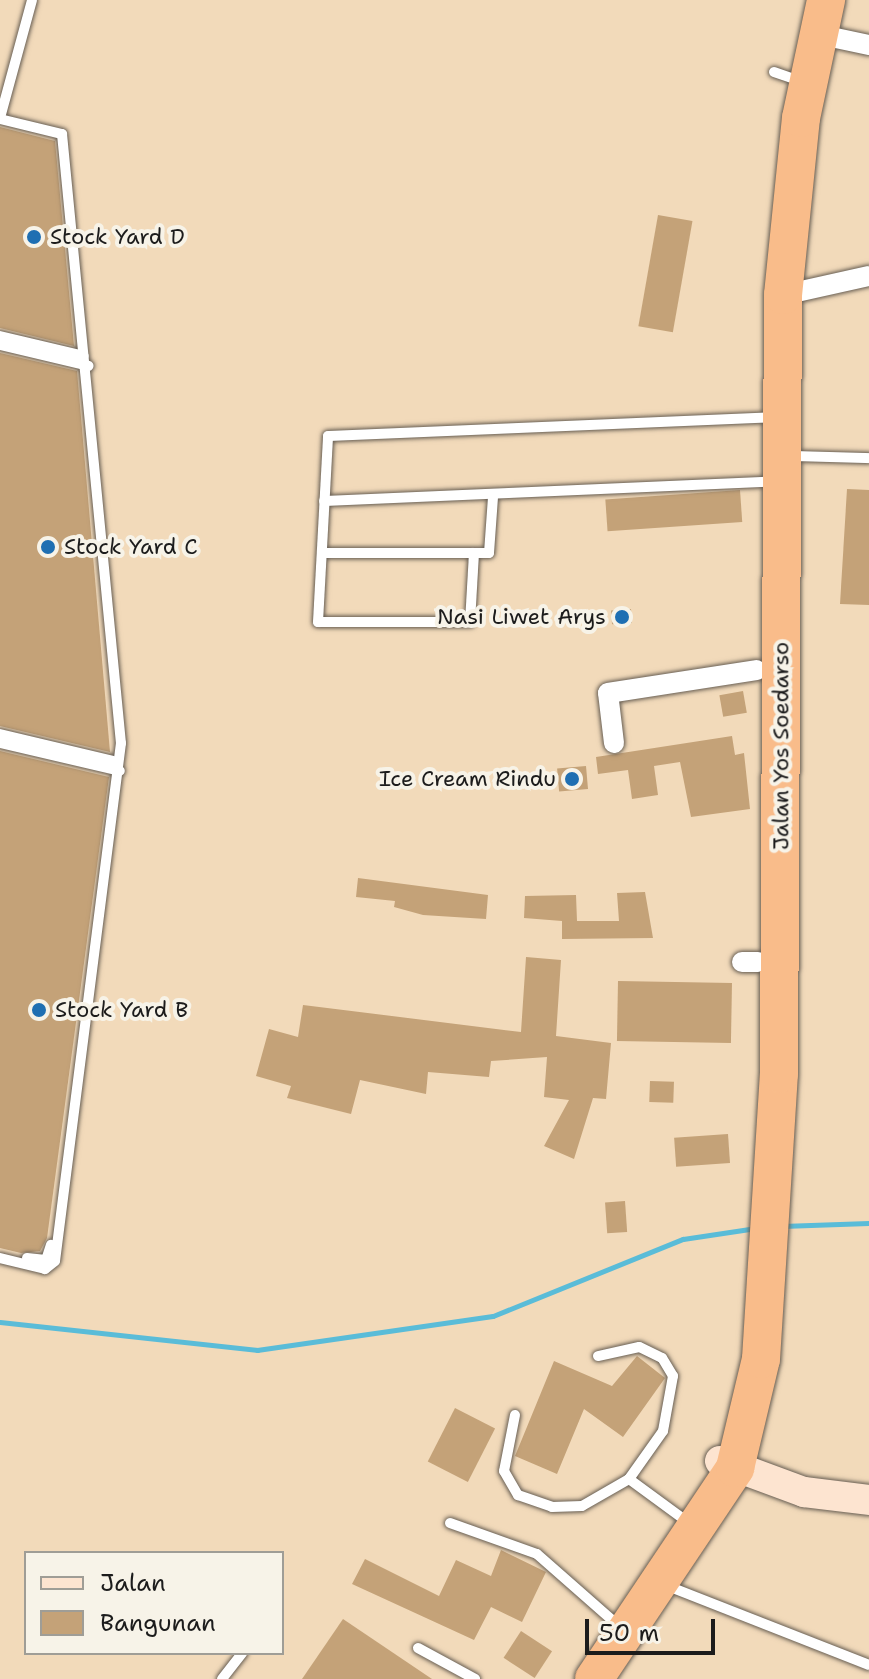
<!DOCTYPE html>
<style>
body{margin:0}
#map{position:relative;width:869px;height:1679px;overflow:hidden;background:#f2daba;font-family:"Shantell Sans",sans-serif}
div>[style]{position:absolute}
.stream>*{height:5px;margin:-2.5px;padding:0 2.5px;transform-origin:2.5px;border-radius:2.5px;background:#5abcd8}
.building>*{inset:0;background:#c4a278;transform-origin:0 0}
.roads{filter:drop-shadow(0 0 2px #675e53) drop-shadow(0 0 2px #675e53)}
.lane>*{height:10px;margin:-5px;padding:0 5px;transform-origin:5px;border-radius:5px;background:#fff}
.street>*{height:20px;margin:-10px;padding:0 10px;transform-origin:10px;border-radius:10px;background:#fff}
.secondary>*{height:30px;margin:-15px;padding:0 15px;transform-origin:15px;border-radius:15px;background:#fde4d0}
.highway>*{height:38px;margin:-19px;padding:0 19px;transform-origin:19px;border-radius:19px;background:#f9bc8a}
.dots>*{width:22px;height:22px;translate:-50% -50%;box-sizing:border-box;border:4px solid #f7f3e8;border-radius:50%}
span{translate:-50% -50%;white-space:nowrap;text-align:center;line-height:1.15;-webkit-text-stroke:8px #f7f3e8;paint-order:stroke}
.poi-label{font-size:22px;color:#1c1c1c}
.left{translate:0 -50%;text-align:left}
.right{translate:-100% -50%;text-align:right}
.street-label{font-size:22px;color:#1c1c1c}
.legend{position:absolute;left:24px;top:1551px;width:260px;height:104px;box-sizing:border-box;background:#f7f3e8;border:2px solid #9f9d96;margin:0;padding:10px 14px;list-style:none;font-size:24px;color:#1c1c1c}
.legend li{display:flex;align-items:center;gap:16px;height:40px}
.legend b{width:40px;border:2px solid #9f9d96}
.scale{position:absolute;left:585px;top:1619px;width:130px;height:36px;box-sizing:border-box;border:4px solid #1c1c1c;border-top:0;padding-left:10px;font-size:24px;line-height:28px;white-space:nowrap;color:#1c1c1c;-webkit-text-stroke:6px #f7f3e8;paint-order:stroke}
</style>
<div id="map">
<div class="stream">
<i style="left:782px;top:1226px;width:87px;rotate:-2deg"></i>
<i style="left:0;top:1322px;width:259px;rotate:6.2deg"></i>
<i style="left:257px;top:1350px;width:238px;rotate:-8.2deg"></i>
<i style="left:493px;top:1316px;width:205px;rotate:-22.1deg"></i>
<i style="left:683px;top:1239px;width:74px;rotate:-8.6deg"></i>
</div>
<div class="building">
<i style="clip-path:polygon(0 127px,55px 141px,74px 346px,0 328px)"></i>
<i style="left:658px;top:215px;width:35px;height:113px;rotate:10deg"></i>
<i style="clip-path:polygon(0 353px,77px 371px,110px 752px,0 726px)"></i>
<i style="clip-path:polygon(847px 489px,869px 490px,869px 605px,840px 604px)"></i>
<i style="left:740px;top:490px;width:32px;height:135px;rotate:86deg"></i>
<i style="left:631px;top:609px;width:14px;height:20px;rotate:86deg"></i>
<i style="left:743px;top:691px;width:22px;height:24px;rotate:80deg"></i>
<i style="clip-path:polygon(732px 736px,735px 755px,744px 753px,750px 809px,691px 817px,680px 762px,654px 766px,658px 795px,632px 799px,628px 770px,598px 774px,596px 757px)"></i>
<i style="clip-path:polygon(0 751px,109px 777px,47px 1238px,40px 1251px,21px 1253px,0 1248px)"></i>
<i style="left:586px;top:766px;width:23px;height:29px;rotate:85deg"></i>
<i style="clip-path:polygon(358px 878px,488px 895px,486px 919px,423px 915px,394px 907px,395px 901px,356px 897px)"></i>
<i style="clip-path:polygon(645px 892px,653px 938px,562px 939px,562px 921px,524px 918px,525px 896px,576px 895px,577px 921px,619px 921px,617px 893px)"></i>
<i style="clip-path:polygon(526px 957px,561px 960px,556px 1036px,611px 1043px,606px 1099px,593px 1098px,574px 1159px,544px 1146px,569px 1100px,544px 1097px,547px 1057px,491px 1061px,489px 1077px,428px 1072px,426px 1094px,360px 1080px,351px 1114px,287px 1098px,291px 1086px,256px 1076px,269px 1029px,298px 1037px,303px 1005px,521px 1032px)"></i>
<i style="left:618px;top:981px;width:114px;height:60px;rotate:1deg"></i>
<i style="left:650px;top:1081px;width:24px;height:21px;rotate:2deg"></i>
<i style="left:728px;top:1134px;width:29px;height:54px;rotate:86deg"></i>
<i style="left:625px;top:1201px;width:31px;height:20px;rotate:86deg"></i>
<i style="clip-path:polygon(637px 1356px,665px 1378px,623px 1437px,584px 1409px,557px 1474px,515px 1456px,554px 1361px,612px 1386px)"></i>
<i style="left:455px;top:1408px;width:45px;height:60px;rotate:27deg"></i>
<i style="clip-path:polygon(501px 1550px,546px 1572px,522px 1622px,491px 1607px,474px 1640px,352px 1584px,365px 1559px,439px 1596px,456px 1560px,491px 1576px)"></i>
<i style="clip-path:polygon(343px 1619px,432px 1679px,302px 1679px)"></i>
<i style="left:521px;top:1631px;width:37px;height:32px;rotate:33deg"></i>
</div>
<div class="roads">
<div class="lane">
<i style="left:774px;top:72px;width:18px;rotate:19deg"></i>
<i style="left:0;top:118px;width:122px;rotate:-74.8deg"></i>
<i style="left:0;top:119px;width:64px;rotate:13.6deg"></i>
<i style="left:62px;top:134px;width:612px;rotate:84.47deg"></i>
<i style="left:121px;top:743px;width:522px;rotate:97.26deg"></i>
<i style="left:55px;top:1261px;width:13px;rotate:141deg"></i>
<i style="left:45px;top:1269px;width:46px;rotate:-166.3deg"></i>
<i style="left:0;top:336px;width:86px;rotate:13.4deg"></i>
<i style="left:0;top:345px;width:91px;rotate:13.3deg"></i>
<i style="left:790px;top:456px;width:79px;rotate:1.5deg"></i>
<i style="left:324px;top:501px;width:450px;rotate:-2.5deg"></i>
<i style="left:322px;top:553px;width:167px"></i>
<i style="left:489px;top:553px;width:56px;rotate:-85.9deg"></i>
<i style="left:474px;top:553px;width:69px;rotate:93.3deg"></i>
<i style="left:470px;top:622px;width:152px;rotate:180deg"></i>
<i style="left:318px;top:622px;width:186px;rotate:-86.9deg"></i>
<i style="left:328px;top:436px;width:446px;rotate:-2.4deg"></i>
<i style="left:0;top:734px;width:116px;rotate:13.4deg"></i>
<i style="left:0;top:743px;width:123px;rotate:13.1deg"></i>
<i style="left:27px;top:1258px;width:19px;rotate:6deg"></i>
<i style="left:46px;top:1260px;width:16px;rotate:-72deg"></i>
<i style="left:515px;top:1415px;width:57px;rotate:101.1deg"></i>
<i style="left:504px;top:1471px;width:28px;rotate:60deg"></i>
<i style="left:518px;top:1495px;width:36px;rotate:19deg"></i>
<i style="left:552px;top:1507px;width:30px;rotate:-2deg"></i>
<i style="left:582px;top:1506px;width:54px;rotate:-29.9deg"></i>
<i style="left:629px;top:1479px;width:59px;rotate:-54.7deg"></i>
<i style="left:663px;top:1431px;width:56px;rotate:-79.7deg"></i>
<i style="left:673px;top:1376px;width:21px;rotate:-121deg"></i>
<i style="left:662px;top:1358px;width:25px;rotate:-154deg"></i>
<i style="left:639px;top:1347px;width:42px;rotate:167.6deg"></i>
<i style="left:629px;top:1479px;width:74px;rotate:36.3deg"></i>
<i style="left:450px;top:1523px;width:92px;rotate:19.6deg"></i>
<i style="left:537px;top:1554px;width:109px;rotate:41.3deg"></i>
<i style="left:665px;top:1585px;width:219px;rotate:21.4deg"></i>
<i style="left:418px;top:1648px;width:65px;rotate:28.5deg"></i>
<i style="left:222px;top:1679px;width:33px;rotate:-52deg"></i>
</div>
<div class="street">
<i style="left:817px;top:34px;width:53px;rotate:11.9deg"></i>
<i style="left:783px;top:295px;width:88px;rotate:-12.5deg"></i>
<i style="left:614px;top:743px;width:50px;rotate:-96.8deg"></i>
<i style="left:608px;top:693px;width:150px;rotate:-8.8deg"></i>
<i style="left:742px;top:962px;width:16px"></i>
</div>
<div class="secondary">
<i style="left:720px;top:1461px;width:90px;rotate:20.3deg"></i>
<i style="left:804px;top:1492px;width:65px;rotate:7deg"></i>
</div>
<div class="highway">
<i style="left:594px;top:1679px;width:254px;rotate:-56.2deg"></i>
<i style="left:735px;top:1468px;width:112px;rotate:-76.6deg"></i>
<i style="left:761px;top:1359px;width:286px;rotate:-86.4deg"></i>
<i style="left:779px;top:1074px;width:779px;rotate:-89.71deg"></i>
<i style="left:783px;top:295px;width:178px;rotate:-84.2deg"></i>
<i style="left:801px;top:118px;width:121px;rotate:-78deg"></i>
</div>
</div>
<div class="dots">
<i style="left:34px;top:237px;background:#1f6fb2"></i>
<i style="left:48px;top:547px;background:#1f6fb2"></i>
<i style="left:622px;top:617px;background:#1f6fb2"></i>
<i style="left:572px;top:779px;background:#1f6fb2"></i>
<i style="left:39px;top:1010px;background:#1f6fb2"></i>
</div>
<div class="poi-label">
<span class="left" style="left:50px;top:237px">Stock Yard D</span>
<span class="left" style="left:64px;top:547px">Stock Yard C</span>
<span class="right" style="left:606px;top:617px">Nasi Liwet Arys</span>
<span class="right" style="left:556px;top:779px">Ice Cream Rindu</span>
<span class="left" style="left:55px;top:1010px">Stock Yard B</span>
</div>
<div class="street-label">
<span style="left:781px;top:746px;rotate:-90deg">Jalan Yos Soedarso</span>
</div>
<ul class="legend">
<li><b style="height:10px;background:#fde4d0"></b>Jalan</li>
<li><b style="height:22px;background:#c4a278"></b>Bangunan</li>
</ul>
<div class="scale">50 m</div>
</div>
